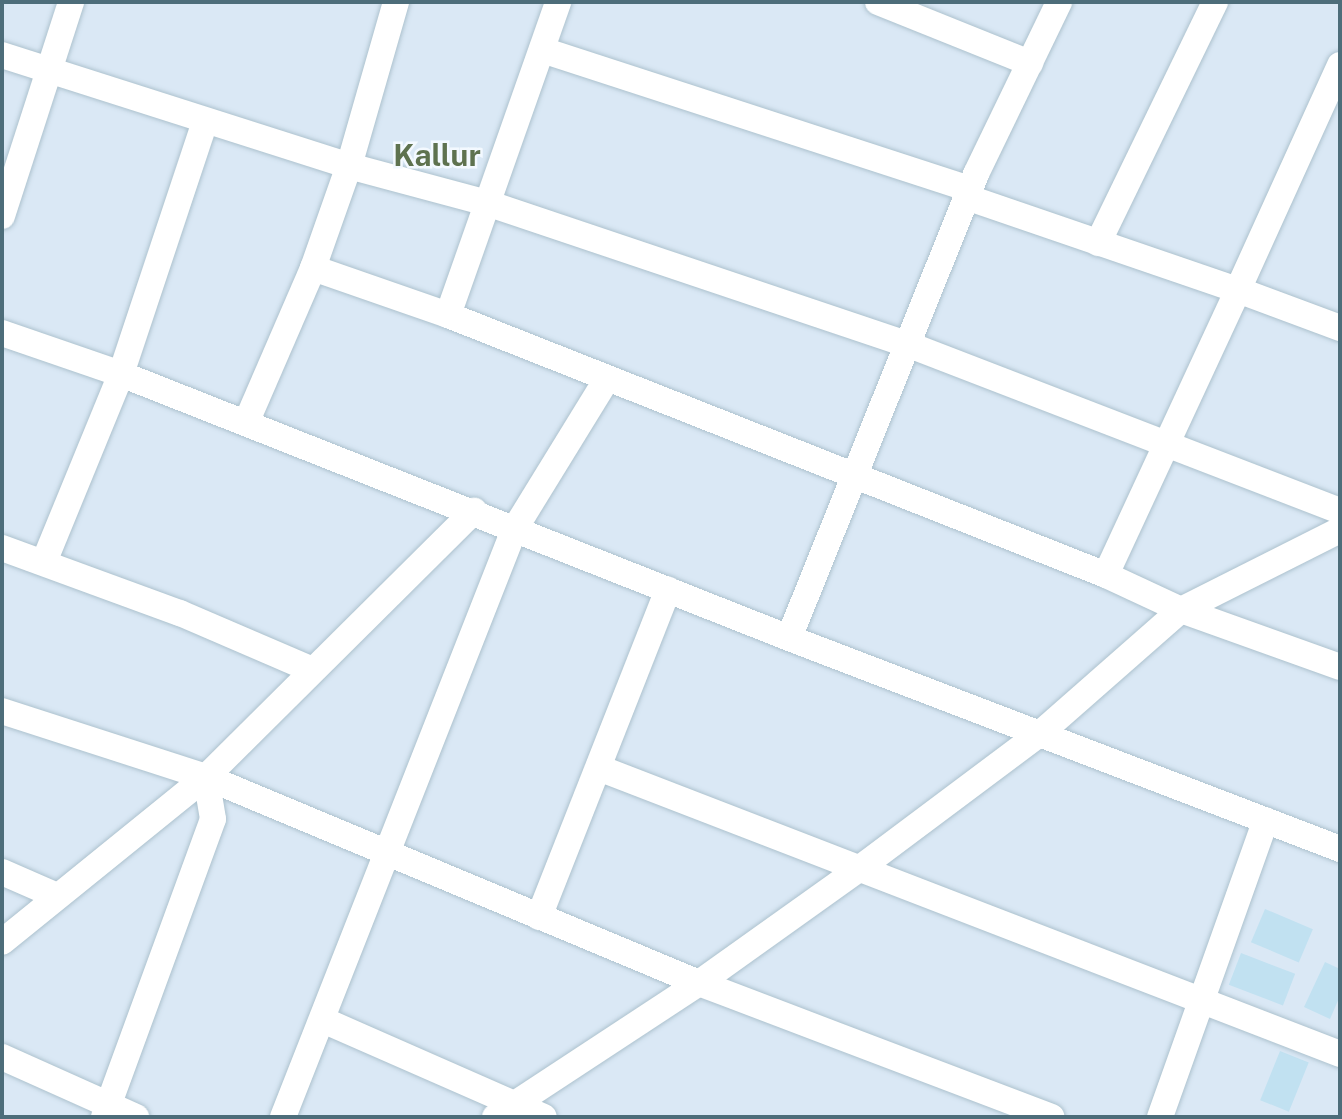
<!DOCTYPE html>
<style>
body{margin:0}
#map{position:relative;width:1342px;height:1119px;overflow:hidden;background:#ecf4fd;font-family:"Public Sans",sans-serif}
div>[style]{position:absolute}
.residential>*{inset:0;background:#dae8f5;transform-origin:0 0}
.building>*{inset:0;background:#c1e1f1;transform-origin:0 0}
.roads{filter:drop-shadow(0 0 2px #adc2ce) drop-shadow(0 0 2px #adc2ce)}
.minor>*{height:26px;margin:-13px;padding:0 13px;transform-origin:13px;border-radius:13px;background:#fff}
span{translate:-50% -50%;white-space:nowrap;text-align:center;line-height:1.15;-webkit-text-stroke:5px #f3f9ff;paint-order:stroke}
.district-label{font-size:30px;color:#5e724f;font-weight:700}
.frame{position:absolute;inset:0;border:4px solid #4d6d7a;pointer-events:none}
</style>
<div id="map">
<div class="residential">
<i style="left:2px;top:2px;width:1338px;height:1115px"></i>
</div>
<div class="building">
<i style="left:1265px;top:909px;width:52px;height:36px;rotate:23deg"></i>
<i style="left:1241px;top:953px;width:58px;height:34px;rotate:21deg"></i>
<i style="clip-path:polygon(1325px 962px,1340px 969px,1340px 996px,1330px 1019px,1304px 1007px)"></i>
<i style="left:1280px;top:1051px;width:31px;height:53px;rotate:22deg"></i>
</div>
<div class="roads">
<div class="minor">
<i style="left:878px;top:2px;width:164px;rotate:21.9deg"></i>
<i style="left:542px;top:50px;width:449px;rotate:18deg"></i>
<i style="left:2px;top:55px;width:364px;rotate:17.7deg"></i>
<i style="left:349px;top:166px;width:143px;rotate:15deg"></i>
<i style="left:487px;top:203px;width:443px;rotate:18.6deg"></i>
<i style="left:907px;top:344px;width:464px;rotate:21.1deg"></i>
<i style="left:1340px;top:65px;width:247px;rotate:114.4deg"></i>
<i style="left:1238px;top:290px;width:109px;rotate:20.4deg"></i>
<i style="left:966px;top:197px;width:287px;rotate:18.9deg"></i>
<i style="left:1238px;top:290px;width:314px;rotate:114.9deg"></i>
<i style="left:2px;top:216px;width:225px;rotate:-72.1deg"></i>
<i style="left:1098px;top:243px;width:268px;rotate:-64.1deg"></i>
<i style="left:313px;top:268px;width:143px;rotate:19.2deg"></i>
<i style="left:448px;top:315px;width:708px;rotate:21.56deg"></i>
<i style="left:1106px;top:575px;width:83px;rotate:25deg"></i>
<i style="left:1181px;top:610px;width:169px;rotate:19.7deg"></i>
<i style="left:448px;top:315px;width:332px;rotate:-70.6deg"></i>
<i style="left:2px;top:333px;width:126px;rotate:19deg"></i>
<i style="left:121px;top:374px;width:718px;rotate:21.56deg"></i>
<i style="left:789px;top:638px;width:590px;rotate:20.95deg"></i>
<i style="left:246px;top:423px;width:169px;rotate:-66.6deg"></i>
<i style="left:313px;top:268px;width:108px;rotate:-70.6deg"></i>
<i style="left:349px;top:166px;width:171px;rotate:-74deg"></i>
<i style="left:2px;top:548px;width:189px;rotate:20.1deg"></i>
<i style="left:180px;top:613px;width:142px;rotate:23.3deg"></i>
<i style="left:44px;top:562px;width:203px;rotate:-67.7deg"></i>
<i style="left:121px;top:374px;width:267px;rotate:-71.6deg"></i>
<i style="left:789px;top:638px;width:500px;rotate:-68.05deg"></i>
<i style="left:976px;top:174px;width:191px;rotate:-64.2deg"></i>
<i style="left:2px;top:711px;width:214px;rotate:17.9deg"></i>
<i style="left:206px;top:777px;width:534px;rotate:22.68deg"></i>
<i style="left:699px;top:983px;width:377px;rotate:20.8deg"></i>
<i style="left:599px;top:768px;width:794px;rotate:21.1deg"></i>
<i style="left:2px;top:872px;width:60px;rotate:23.6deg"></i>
<i style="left:539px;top:917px;width:352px;rotate:-68.5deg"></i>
<i style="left:2px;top:942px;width:262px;rotate:-39deg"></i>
<i style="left:206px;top:777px;width:378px;rotate:-44.8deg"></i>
<i style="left:323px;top:1020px;width:241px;rotate:23.7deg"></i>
<i style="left:2px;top:1057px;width:147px;rotate:24.1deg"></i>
<i style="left:104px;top:1117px;width:317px;rotate:-69.9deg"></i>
<i style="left:213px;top:819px;width:43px;rotate:-99.5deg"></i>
<i style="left:283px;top:1117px;width:631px;rotate:-68.52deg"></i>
<i style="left:514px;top:530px;width:177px;rotate:-58.4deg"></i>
<i style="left:495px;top:1117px;width:244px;rotate:-33.3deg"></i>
<i style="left:699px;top:983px;width:198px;rotate:-35.5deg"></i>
<i style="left:860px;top:868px;width:227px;rotate:-36.8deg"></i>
<i style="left:1042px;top:732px;width:185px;rotate:-41.3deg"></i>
<i style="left:1181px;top:610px;width:178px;rotate:-26.7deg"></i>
<i style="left:1160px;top:1117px;width:315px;rotate:-70.4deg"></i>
</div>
</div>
<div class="district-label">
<span style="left:437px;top:155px">Kallur</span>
</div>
<div class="frame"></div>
</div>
